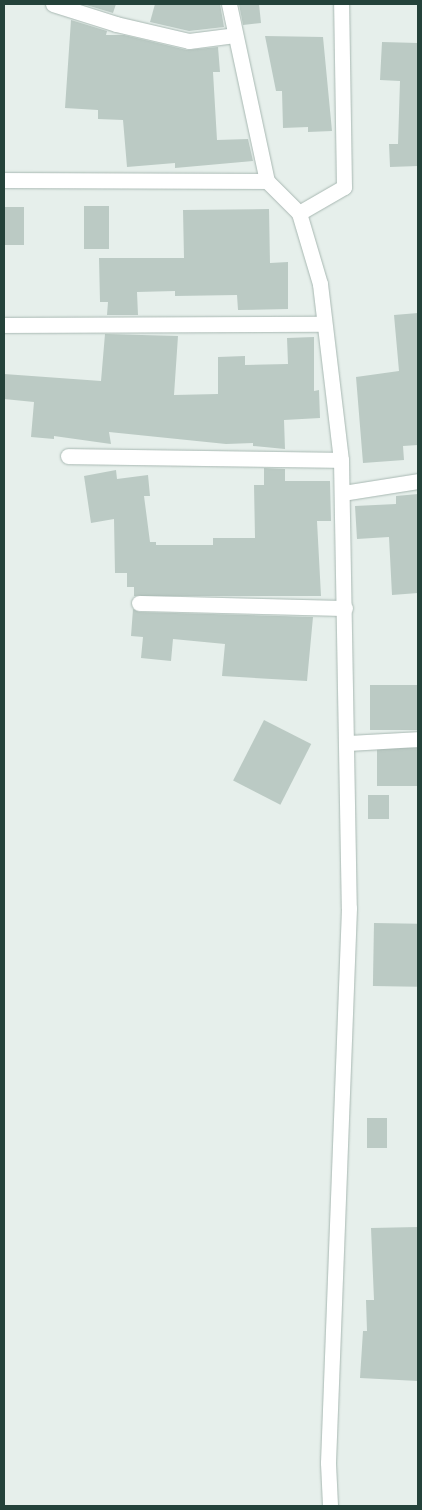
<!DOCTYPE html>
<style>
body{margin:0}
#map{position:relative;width:422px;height:1510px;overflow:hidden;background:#e6efeb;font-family:"IBM Plex Sans",sans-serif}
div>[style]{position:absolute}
.building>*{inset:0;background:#bbcac4;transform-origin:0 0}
.roads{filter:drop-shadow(0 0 1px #a8b8b2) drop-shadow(0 0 1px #a8b8b2)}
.minor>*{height:15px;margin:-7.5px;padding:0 7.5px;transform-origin:7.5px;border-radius:7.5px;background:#fff}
span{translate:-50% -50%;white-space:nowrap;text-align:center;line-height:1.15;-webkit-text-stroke:4px #f7fbf9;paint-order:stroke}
.frame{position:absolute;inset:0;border:5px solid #24423a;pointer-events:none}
</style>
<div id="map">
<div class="building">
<i style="clip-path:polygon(83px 4px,116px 4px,113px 13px)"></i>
<i style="clip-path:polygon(155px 4px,220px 4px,224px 27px,189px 31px,150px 22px)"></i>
<i style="clip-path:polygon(239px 4px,259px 4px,261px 23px,243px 25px)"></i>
<i style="clip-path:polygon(71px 20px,107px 31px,106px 35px,124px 35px,187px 50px,218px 47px,220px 72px,213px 72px,217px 140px,248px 139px,253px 161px,175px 168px,175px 163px,127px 167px,123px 120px,98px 119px,98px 110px,65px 108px)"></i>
<i style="clip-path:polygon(265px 36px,323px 37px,332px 131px,308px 132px,308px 127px,283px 128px,282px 91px,276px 91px)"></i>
<i style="clip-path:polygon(382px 42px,418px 43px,418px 166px,390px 167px,389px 144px,398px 144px,400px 81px,380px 80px)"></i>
<i style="left:84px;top:206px;width:25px;height:43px"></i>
<i style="left:4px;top:207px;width:20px;height:38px"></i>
<i style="clip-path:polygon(269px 209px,270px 263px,288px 262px,288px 309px,238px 310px,237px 295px,175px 296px,175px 291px,137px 292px,138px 315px,107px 315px,108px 302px,100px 302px,99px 258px,184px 258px,183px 210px)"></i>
<i style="clip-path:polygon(418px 313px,418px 445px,403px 446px,404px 460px,363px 463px,356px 377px,399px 371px,394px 315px)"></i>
<i style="clip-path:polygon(105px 334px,178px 336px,174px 395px,218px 394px,218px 357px,245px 356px,245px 365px,288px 364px,287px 338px,314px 337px,314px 391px,319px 390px,320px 418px,284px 420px,285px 449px,253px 446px,253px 443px,226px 444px,109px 432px,111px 444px,54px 436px,54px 439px,31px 437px,34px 402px,4px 399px,4px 374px,101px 381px)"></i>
<i style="clip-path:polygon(264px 468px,285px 469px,285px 481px,330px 481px,331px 521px,317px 521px,321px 596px,134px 596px,134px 587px,127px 587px,127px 573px,115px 573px,114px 519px,91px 523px,84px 476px,116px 470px,117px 479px,148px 475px,150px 496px,144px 496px,150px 542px,156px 542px,156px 545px,213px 545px,213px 538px,255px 538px,254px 485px,264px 485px)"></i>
<i style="clip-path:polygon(418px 494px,418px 593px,392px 595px,389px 537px,357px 539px,355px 506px,396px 504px,396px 496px)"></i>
<i style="clip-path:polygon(133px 609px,139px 612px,313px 617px,307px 681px,222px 676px,225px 644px,173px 639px,171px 661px,141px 658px,143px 637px,131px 636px)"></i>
<i style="left:418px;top:685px;width:45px;height:48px;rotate:90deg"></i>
<i style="left:264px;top:720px;width:53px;height:68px;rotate:27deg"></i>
<i style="left:418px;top:748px;width:38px;height:41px;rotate:90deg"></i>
<i style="left:368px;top:795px;width:21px;height:24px"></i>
<i style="left:374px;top:923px;width:44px;height:63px;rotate:1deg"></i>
<i style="left:387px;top:1118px;width:30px;height:20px;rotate:90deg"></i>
<i style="clip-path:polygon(418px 1227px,418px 1381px,360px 1378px,363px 1331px,367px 1331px,366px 1300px,374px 1300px,371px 1228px)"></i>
</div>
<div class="roads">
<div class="minor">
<i style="left:53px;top:4px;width:66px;rotate:17.6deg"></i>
<i style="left:116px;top:24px;width:75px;rotate:13.1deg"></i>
<i style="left:189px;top:41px;width:46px;rotate:-7.4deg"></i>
<i style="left:229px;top:4px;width:181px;rotate:77.9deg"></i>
<i style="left:267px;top:181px;width:45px;rotate:45deg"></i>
<i style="left:299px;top:213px;width:74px;rotate:73.5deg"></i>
<i style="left:320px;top:284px;width:177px;rotate:83.2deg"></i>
<i style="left:341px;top:460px;width:448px;rotate:89deg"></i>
<i style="left:349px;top:908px;width:555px;rotate:92.17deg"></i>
<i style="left:328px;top:1463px;width:43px;rotate:87.3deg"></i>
<i style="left:4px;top:180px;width:263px;rotate:0.2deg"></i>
<i style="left:299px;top:213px;width:52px;rotate:-30deg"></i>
<i style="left:344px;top:187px;width:183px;rotate:-90.9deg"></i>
<i style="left:4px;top:325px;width:320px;rotate:-0.2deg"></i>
<i style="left:68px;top:456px;width:273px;rotate:0.8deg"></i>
<i style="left:343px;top:493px;width:76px;rotate:-9.1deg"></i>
<i style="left:139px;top:603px;width:206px;rotate:1.4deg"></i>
<i style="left:347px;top:743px;width:71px;rotate:-3.2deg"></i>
</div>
</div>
<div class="frame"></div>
</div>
